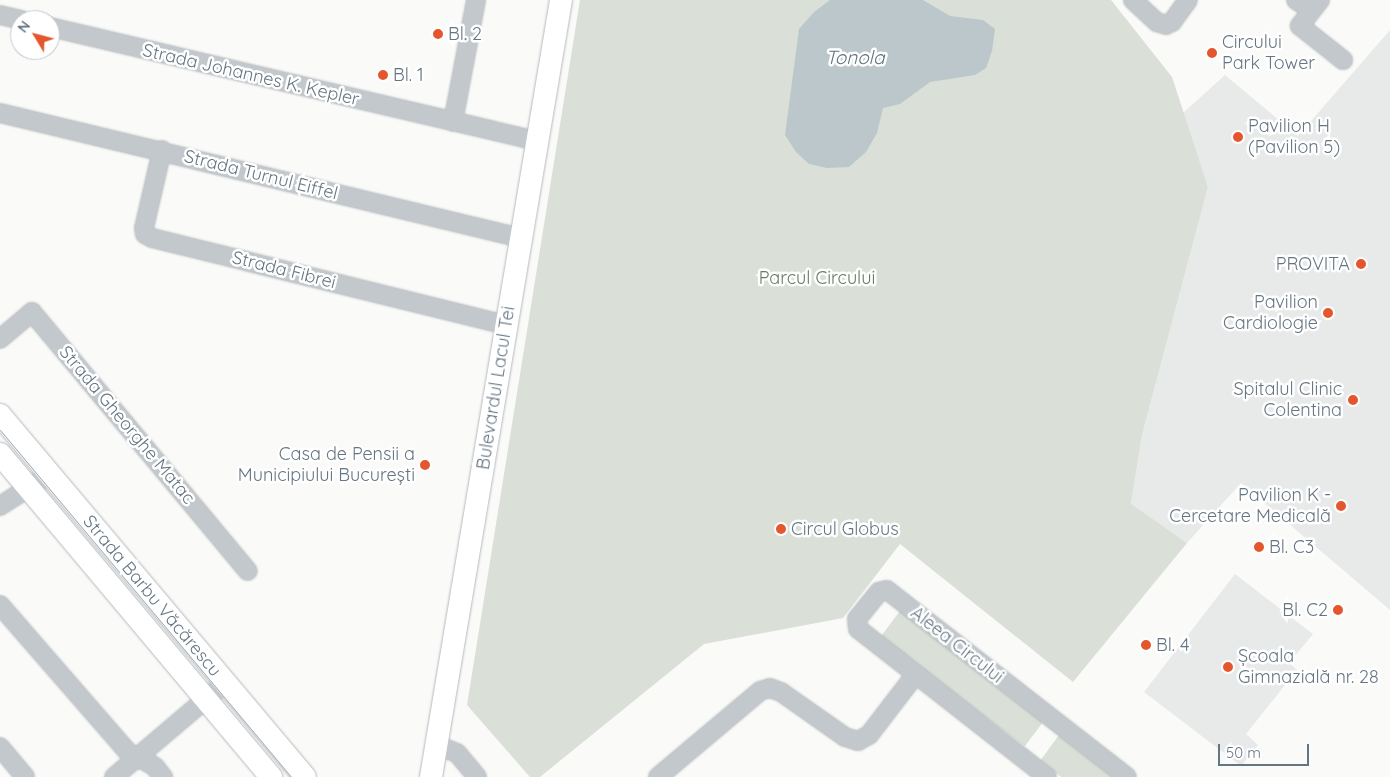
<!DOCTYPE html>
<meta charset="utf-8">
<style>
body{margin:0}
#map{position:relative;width:1390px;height:777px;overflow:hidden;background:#fafaf8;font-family:Quicksand,sans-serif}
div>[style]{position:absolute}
.built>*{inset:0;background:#e8e9e9}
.green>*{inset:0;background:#dadfd7;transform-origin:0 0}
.water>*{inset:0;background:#bbc7cb}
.roads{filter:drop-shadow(0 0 1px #b5babe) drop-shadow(0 0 1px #b5babe)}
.minor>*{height:18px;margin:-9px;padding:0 9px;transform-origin:9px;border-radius:9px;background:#c3c8cc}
.major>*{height:22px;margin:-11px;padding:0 11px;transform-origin:11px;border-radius:11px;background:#fff}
.tram>*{height:1px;margin:-0.5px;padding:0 0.5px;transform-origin:0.5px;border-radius:0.5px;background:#a2aab0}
.dots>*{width:14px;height:14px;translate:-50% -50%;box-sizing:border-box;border:2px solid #fff;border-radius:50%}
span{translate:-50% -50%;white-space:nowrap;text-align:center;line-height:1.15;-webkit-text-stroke:5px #fff;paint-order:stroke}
.poi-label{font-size:18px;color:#657683}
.left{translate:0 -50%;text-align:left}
.right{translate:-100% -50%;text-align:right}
.street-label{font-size:18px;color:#657683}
.park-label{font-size:18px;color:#687a64}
.water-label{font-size:19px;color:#60757c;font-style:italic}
.north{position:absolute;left:10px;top:10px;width:50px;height:50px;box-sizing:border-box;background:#fff;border:1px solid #c1c8cd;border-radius:50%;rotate:307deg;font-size:14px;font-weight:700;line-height:20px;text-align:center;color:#657683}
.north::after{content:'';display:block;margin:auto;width:18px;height:22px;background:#e4572e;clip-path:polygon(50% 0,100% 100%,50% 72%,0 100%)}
.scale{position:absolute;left:1218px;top:744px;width:91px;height:22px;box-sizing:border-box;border:2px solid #657683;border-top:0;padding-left:6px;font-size:15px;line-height:18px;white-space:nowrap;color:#657683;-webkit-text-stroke:4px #fff;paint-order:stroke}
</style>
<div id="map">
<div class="built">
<i style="clip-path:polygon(1390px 30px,1390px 610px,1241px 483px,1187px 543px,1131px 505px,1142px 435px,1208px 187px,1183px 113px,1225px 75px,1298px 136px)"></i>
<i style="clip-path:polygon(1235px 574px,1313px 634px,1289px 663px,1297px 670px,1246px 734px,1258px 745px,1241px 766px,1144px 692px)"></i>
</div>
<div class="green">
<i style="clip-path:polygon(580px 0,1111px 0,1172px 77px,1208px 187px,1142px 435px,1131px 504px,1187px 543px,1073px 682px,900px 544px,843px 618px,704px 644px,540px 777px,530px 777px,467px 705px)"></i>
<i style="left:900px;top:611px;width:181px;height:33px;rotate:37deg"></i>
<i style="clip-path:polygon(1059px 735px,1113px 777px,1061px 777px,1040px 761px)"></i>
</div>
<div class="water">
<i style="clip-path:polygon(830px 0,923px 0,950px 16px,983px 20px,995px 29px,992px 51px,986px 68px,975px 75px,930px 82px,900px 104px,883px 108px,877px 133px,866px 152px,849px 167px,827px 168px,809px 164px,796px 152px,785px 135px,799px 29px,814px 12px)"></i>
</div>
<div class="roads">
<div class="minor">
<i style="left:1133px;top:0;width:33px;rotate:43deg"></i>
<i style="left:1157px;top:22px;width:9px;rotate:18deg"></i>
<i style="left:1166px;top:25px;width:7px;rotate:-27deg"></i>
<i style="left:1172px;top:22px;width:27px;rotate:-54deg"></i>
<i style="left:1296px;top:0;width:19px;rotate:32deg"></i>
<i style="left:1320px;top:0;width:33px;rotate:128deg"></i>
<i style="left:1300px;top:26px;width:55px;rotate:38.3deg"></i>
<i style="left:0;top:15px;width:22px;rotate:13deg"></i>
<i style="left:50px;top:27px;width:500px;rotate:13.17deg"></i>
<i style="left:0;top:113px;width:536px;rotate:13.49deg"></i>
<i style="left:453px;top:122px;width:124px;rotate:-79.3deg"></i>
<i style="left:162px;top:150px;width:80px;rotate:103deg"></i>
<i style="left:144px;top:228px;width:6px;rotate:81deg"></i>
<i style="left:145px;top:234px;width:8px;rotate:30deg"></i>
<i style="left:152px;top:238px;width:366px;rotate:13.8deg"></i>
<i style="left:0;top:339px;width:42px;rotate:-40.2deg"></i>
<i style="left:32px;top:312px;width:337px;rotate:50.2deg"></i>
<i style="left:0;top:506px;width:59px;rotate:-32.6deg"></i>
<i style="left:0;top:605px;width:194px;rotate:49deg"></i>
<i style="left:127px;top:751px;width:12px;rotate:42deg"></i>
<i style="left:136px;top:759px;width:8px;rotate:7deg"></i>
<i style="left:144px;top:760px;width:13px;rotate:32deg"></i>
<i style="left:155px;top:767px;width:13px;rotate:51deg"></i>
<i style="left:437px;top:745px;width:22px;rotate:22deg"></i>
<i style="left:457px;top:753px;width:31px;rotate:50deg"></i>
<i style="left:0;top:747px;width:39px;rotate:50deg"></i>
<i style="left:114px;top:777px;width:145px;rotate:-40.3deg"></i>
<i style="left:658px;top:777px;width:133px;rotate:-40.1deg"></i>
<i style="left:760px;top:691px;width:10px;rotate:-17deg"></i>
<i style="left:770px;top:688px;width:12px;rotate:20deg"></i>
<i style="left:781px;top:692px;width:78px;rotate:35.1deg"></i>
<i style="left:845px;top:737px;width:14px;rotate:17deg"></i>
<i style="left:858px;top:741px;width:13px;rotate:-29deg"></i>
<i style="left:869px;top:735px;width:76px;rotate:-52.5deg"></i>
<i style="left:1047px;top:777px;width:240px;rotate:-141.9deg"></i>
<i style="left:858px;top:629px;width:10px;rotate:-96deg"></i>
<i style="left:857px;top:619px;width:35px;rotate:-51deg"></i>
<i style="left:879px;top:592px;width:8px;rotate:-14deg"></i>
<i style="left:887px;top:590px;width:304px;rotate:37.9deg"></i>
</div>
<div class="major">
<i style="left:0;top:415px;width:473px;rotate:49.9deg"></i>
<i style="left:0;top:454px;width:422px;rotate:50deg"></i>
<i style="left:431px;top:777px;width:788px;rotate:-80.5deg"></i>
</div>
</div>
<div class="tram">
<i style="left:0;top:430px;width:453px;rotate:50deg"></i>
</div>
<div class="dots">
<i style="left:438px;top:34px;background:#e4572e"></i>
<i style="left:1212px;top:53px;background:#e4572e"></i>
<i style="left:383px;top:75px;background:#e4572e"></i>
<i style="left:1238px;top:137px;background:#e4572e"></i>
<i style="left:1361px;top:264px;background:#e4572e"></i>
<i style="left:1328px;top:313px;background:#e4572e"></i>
<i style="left:1353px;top:400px;background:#e4572e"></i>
<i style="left:425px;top:465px;background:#e4572e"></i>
<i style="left:1341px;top:506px;background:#e4572e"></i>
<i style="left:781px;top:529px;background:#e4572e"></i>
<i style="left:1259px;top:547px;background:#e4572e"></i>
<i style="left:1338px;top:610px;background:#e4572e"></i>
<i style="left:1146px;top:645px;background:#e4572e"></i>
<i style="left:1228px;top:667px;background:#e4572e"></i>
</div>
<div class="poi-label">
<span class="left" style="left:448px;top:34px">Bl. 2</span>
<span class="left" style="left:1222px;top:53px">Circului<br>Park Tower</span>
<span class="left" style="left:393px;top:75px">Bl. 1</span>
<span class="left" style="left:1248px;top:137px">Pavilion H<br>(Pavilion 5)</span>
<span class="right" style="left:1350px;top:264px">PROVITA</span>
<span class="right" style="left:1318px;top:313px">Pavilion<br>Cardiologie</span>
<span class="right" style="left:1342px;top:400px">Spitalul Clinic<br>Colentina</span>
<span class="right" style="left:415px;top:465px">Casa de Pensii a<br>Municipiului București</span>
<span class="right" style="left:1331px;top:506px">Pavilion K -<br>Cercetare Medicală</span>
<span class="left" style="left:791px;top:529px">Circul Globus</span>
<span class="left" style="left:1269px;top:547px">Bl. C3</span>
<span class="right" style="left:1328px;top:610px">Bl. C2</span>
<span class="left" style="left:1156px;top:645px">Bl. 4</span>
<span class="left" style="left:1238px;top:667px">Școala<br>Gimnazială nr. 28</span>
</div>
<div class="street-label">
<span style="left:251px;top:75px;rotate:13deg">Strada Johannes K. Kepler</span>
<span style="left:261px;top:175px;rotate:14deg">Strada Turnul Eiffel</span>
<span style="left:284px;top:270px;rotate:14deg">Strada Fibrei</span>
<span style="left:496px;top:388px;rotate:-81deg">Bulevardul Lacul Tei</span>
<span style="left:127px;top:425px;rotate:50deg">Strada Gheorghe Matac</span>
<span style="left:152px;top:596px;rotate:50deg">Strada Barbu Văcărescu</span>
<span style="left:957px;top:645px;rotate:38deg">Aleea Circului</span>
</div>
<div class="park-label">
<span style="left:817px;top:278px">Parcul Circului</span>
</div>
<div class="water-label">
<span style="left:855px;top:58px">Tonola</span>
</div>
<div class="north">N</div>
<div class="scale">50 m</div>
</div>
